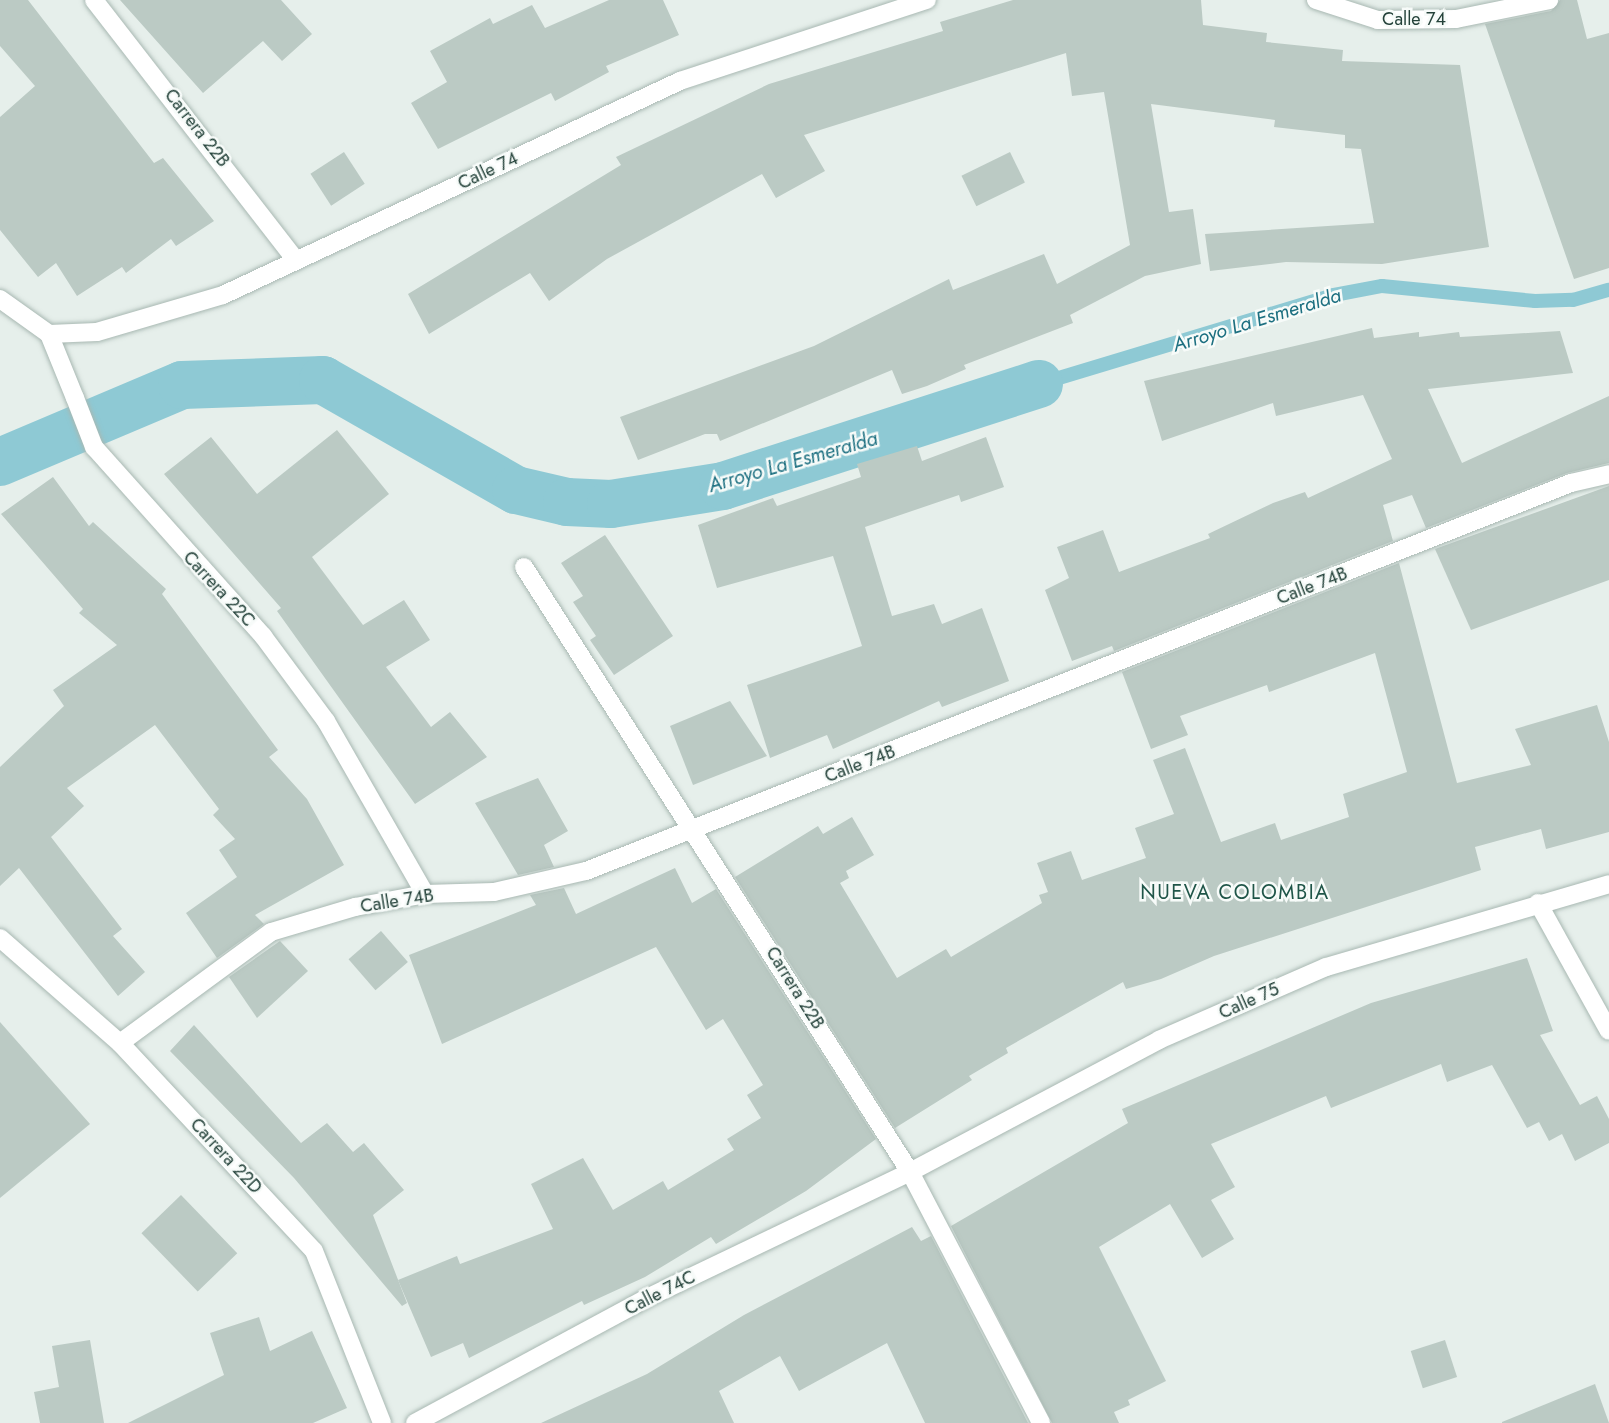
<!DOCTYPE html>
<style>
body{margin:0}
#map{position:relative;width:1609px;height:1423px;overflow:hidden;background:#e6efeb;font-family:Jost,sans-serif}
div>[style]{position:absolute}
.stream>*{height:14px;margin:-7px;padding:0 7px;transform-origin:7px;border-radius:7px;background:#8ec9d4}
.canal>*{height:48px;margin:-24px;padding:0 24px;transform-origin:24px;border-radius:24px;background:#8ec9d4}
.building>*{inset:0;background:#bbcac4;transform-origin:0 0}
.roads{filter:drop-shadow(0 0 2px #a8b8b2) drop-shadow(0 0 2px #a8b8b2)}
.lane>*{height:18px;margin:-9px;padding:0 9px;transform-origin:9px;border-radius:9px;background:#fff}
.street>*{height:18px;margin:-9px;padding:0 9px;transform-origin:9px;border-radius:9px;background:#fff}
span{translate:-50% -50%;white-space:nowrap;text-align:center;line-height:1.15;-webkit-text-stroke:5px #f7fbf9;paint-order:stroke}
.street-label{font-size:18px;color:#24423a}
.water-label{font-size:20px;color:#1c6f80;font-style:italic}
.neighbourhood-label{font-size:20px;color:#1f5548;letter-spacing:1.5px}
</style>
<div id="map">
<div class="stream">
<i style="left:1039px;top:384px;width:308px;rotate:-16.8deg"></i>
<i style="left:1334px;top:295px;width:49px;rotate:-10.6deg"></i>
<i style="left:1382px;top:286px;width:154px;rotate:5.6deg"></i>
<i style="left:1535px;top:301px;width:38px;rotate:-2deg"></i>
<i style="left:1573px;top:300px;width:37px;rotate:-16deg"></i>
</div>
<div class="canal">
<i style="left:0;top:462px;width:198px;rotate:-22.9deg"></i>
<i style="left:182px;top:385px;width:141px;rotate:-2deg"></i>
<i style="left:323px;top:380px;width:222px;rotate:29.7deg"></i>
<i style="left:516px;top:490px;width:52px;rotate:13.2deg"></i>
<i style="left:567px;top:502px;width:44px;rotate:2.6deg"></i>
<i style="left:611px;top:504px;width:113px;rotate:-9.1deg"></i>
<i style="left:723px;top:486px;width:332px;rotate:-17.9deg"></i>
</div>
<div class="building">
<i style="clip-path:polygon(0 0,28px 0,154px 163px,163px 158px,214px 221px,176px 246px,171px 239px,126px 273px,122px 267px,77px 296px,56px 263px,38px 277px,0 230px,0 117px,35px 86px,0 46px)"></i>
<i style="clip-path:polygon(120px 0,281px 0,312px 34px,282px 61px,263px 41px,203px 93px)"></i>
<i style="clip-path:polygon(609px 0,663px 0,679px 35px,606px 66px,609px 72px,555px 101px,551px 93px,438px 149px,411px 103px,447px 82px,430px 51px,490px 18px,493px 24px,532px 5px,545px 28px)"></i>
<i style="clip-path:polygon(1013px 0,1201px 0,1203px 25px,1267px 33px,1266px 42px,1343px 50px,1342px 61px,1460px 65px,1489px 247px,1382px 264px,1286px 262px,1210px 271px,1205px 234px,1374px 223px,1361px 149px,1345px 148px,1345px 135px,1274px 127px,1275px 120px,1151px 104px,1169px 212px,1193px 209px,1201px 264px,1145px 276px,1070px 315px,1073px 323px,964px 365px,966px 369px,927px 386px,902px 394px,892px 370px,720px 441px,717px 434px,705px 434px,638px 460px,620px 417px,814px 346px,949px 279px,953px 290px,1044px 254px,1057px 284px,1130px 245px,1104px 92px,1072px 96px,1066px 53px,804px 135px,825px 171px,776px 198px,762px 174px,607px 259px,549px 301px,530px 273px,429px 334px,408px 294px,621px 165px,616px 157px,769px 84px,943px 31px,940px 22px)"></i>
<i style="clip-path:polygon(1560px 0,1577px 0,1587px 39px,1609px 33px,1609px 268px,1574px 279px,1485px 24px,1551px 11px)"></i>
<i style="left:344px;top:152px;width:38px;height:40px;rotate:57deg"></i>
<i style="left:1010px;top:152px;width:34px;height:54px;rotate:64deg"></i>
<i style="clip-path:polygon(1372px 328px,1374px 338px,1419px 332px,1419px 337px,1459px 332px,1460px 337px,1560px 331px,1573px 373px,1428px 389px,1462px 463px,1609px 396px,1609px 463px,1567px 473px,1426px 528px,1412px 495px,1383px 505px,1393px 541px,1114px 651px,1112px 646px,1072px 661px,1045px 590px,1069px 578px,1057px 547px,1103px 530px,1119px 572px,1210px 538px,1208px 534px,1273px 503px,1305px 492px,1308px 498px,1392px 459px,1363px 395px,1276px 416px,1273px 403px,1162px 441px,1144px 381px)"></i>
<i style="clip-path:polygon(337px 430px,389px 494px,312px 557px,363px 625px,404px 600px,430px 640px,386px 667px,431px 727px,450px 712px,487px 757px,415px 804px,277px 611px,281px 608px,164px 474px,211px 437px,257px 494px)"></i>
<i style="clip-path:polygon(986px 437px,1004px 487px,961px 502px,959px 495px,865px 527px,892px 616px,934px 604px,942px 624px,982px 608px,1009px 681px,942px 707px,939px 701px,833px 749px,827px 735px,770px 758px,747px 685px,862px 646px,833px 556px,717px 588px,698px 525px,773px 498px,777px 506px,861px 477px,857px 464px,917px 446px,922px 461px)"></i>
<i style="clip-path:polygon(53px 477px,89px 526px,93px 522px,166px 589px,162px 594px,278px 750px,269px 757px,307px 799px,344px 865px,255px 915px,264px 924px,217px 958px,186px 913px,237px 877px,219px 850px,235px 839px,213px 815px,219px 809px,155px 725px,67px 788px,84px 806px,51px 837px,122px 929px,113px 936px,145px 972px,118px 996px,19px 868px,0 886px,0 767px,64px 706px,53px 690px,117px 645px,79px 613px,83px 609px,1px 514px)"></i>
<i style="clip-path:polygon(1609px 486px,1609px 580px,1471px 630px,1435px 549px)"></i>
<i style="clip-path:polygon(605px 535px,673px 636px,614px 675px,590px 640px,596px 636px,573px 602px,583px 596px,561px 563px)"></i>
<i style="clip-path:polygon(1399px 563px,1457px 783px,1531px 765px,1515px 729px,1597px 705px,1609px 742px,1609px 832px,1546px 849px,1541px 829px,1475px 847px,1481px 870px,1214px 956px,1161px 979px,1126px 989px,1123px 982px,1006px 1048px,1008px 1053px,969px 1076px,972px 1080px,895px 1128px,735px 877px,818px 826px,823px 834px,852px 817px,874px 855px,846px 871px,849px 878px,840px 883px,897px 978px,946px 949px,951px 957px,1042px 903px,1039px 895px,1048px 892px,1037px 863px,1071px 851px,1082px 880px,1146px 858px,1135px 828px,1174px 814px,1153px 760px,1185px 748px,1221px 842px,1275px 823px,1281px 840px,1349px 817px,1343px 794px,1407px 772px,1375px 653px,1269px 692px,1267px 685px,1180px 716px,1188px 735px,1151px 749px,1122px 672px)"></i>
<i style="clip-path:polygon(730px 701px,767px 756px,693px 785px,670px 726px)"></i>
<i style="clip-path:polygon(538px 778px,568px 831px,544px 845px,554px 867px,518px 875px,475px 803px)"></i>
<i style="clip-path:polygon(675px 868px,692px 903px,716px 889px,876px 1139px,806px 1191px,716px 1244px,711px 1237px,645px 1277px,584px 1305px,582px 1301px,469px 1358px,463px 1343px,431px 1357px,398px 1280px,457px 1256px,460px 1264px,553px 1229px,531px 1184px,583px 1158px,613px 1210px,663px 1181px,668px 1190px,734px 1150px,727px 1139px,761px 1118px,747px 1095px,763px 1085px,723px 1019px,706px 1030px,656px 947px,442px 1044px,409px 955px,536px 905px,530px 895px,564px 888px,576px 914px)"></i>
<i style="left:381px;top:931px;width:41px;height:43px;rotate:49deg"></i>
<i style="clip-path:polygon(280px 941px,308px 971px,257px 1018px,229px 977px)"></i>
<i style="clip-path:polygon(1527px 958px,1553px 1031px,1540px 1035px,1580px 1105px,1597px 1096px,1609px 1119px,1609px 1143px,1575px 1161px,1562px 1134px,1549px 1141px,1539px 1122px,1527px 1128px,1492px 1065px,1447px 1082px,1441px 1064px,1331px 1108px,1326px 1096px,1211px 1144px,1235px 1187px,1211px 1200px,1234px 1239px,1202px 1258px,1170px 1204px,1099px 1247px,1166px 1381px,1128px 1400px,1130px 1405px,1114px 1412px,1119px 1423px,1052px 1423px,951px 1226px,1128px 1123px,1122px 1109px,1371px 1003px)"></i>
<i style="clip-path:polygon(0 1022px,90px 1124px,0 1198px)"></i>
<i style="clip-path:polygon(194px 1025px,301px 1143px,327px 1123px,353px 1152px,364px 1143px,404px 1190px,373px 1215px,407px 1303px,402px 1306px,294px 1178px,170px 1051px)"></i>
<i style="left:181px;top:1195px;width:81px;height:55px;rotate:46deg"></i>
<i style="clip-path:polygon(912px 1227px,921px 1241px,931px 1236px,1028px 1423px,925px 1423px,887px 1343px,799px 1391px,780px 1356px,719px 1391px,734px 1423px,541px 1423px,647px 1374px,744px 1315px)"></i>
<i style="clip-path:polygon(259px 1317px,270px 1351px,312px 1331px,347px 1408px,313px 1423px,128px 1423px,224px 1375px,210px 1333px)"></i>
<i style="clip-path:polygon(90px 1340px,104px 1423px,40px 1423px,34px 1392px,59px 1387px,52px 1346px)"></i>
<i style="left:1445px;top:1340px;width:39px;height:36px;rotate:72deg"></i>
<i style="clip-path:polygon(1595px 1384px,1609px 1423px,1502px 1423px,1502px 1422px)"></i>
</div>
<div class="roads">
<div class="lane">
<i style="left:75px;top:398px;width:53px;rotate:68.8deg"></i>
</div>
<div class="street">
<i style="left:94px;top:0;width:329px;rotate:52.2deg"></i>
<i style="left:1316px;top:0;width:65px;rotate:17.9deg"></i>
<i style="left:1378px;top:20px;width:78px;rotate:-0.7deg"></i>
<i style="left:1456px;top:19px;width:95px;rotate:-11.5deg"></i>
<i style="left:0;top:299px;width:60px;rotate:35.5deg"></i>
<i style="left:49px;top:334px;width:69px;rotate:67.9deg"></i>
<i style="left:49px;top:334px;width:48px;rotate:-2.4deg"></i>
<i style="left:97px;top:332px;width:131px;rotate:-16.4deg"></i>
<i style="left:223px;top:295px;width:505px;rotate:-25.09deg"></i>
<i style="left:680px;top:81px;width:260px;rotate:-18.2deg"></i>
<i style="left:94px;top:447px;width:254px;rotate:48.2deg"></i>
<i style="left:263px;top:636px;width:106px;rotate:53.5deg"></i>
<i style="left:326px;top:721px;width:199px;rotate:60.2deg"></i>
<i style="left:524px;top:567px;width:718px;rotate:57.46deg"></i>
<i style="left:910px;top:1172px;width:283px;rotate:62.4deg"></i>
<i style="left:1538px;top:903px;width:146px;rotate:61deg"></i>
<i style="left:0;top:938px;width:159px;rotate:41.2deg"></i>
<i style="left:120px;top:1043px;width:284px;rotate:47deg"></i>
<i style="left:314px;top:1251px;width:185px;rotate:68.4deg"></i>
<i style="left:120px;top:1043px;width:187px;rotate:-36.3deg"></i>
<i style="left:271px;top:932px;width:88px;rotate:-16.6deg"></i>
<i style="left:355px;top:907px;width:71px;rotate:-10.5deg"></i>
<i style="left:425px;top:894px;width:69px;rotate:-1.7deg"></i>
<i style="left:494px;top:892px;width:94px;rotate:-12.9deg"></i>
<i style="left:586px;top:871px;width:1059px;rotate:-21.5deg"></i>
<i style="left:1571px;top:483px;width:39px;rotate:-13deg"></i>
<i style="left:415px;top:1423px;width:261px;rotate:-28.3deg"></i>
<i style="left:645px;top:1299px;width:294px;rotate:-25.6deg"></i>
<i style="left:910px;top:1172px;width:282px;rotate:-27.9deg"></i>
<i style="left:1159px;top:1040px;width:182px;rotate:-23.6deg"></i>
<i style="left:1326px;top:967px;width:295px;rotate:-16.3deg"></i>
</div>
</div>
<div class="street-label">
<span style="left:1414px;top:19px">Calle 74</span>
<span style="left:197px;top:128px;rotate:52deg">Carrera 22B</span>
<span style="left:488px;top:171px;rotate:-25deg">Calle 74</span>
<span style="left:1312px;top:586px;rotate:-21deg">Calle 74B</span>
<span style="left:219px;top:589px;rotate:47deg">Carrera 22C</span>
<span style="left:860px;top:764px;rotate:-21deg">Calle 74B</span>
<span style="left:397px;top:901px;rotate:-9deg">Calle 74B</span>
<span style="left:795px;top:988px;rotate:58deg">Carrera 22B</span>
<span style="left:1249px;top:1001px;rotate:-24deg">Calle 75</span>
<span style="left:226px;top:1156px;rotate:47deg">Carrera 22D</span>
<span style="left:660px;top:1293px;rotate:-27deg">Calle 74C</span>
</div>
<div class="water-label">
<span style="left:1257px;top:320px;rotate:-17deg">Arroyo La Esmeralda</span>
<span style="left:793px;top:462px;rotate:-16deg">Arroyo La Esmeralda</span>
</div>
<div class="neighbourhood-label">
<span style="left:1235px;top:892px">NUEVA COLOMBIA</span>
</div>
</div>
